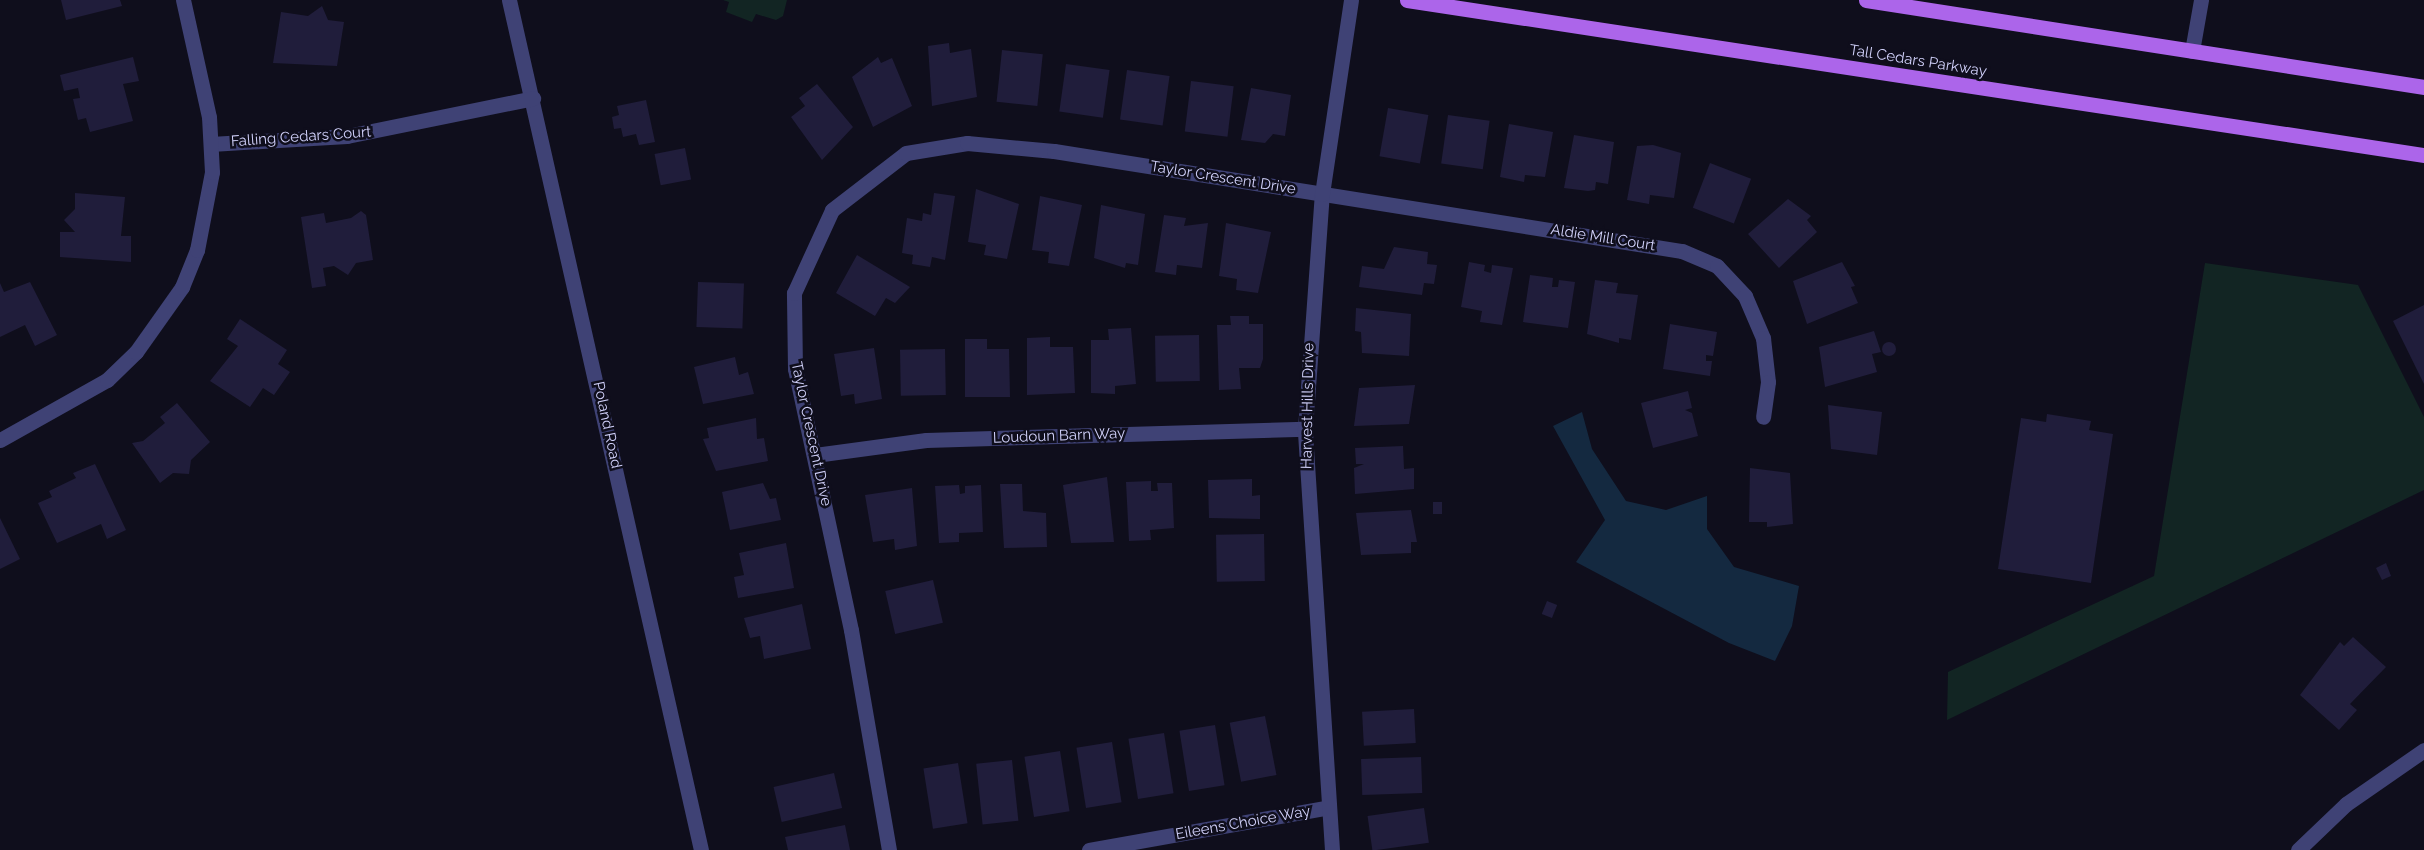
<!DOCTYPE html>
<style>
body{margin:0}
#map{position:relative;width:2424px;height:850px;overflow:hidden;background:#0f0e1c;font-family:Raleway,sans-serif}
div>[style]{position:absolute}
.green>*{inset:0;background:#122523}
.water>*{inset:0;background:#142940}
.building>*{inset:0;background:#201d3b;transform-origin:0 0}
.round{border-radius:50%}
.minor>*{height:15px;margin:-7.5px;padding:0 7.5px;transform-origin:7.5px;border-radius:7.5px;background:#3f4275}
.major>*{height:15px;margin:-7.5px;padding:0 7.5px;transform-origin:7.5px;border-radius:7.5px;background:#ac65ea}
span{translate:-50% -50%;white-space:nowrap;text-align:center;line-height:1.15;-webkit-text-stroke:5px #0f0e1c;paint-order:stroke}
.street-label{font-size:15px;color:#d0d0f9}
</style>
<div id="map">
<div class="green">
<i style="clip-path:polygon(723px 0,787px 0,783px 16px,776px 20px,756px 14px,752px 22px,726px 12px,729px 2px)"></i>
<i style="clip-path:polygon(2205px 263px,2358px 285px,2424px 417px,2424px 490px,1947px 720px,1948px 672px,2154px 576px)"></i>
</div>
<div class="water">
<i style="clip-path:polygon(1582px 412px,1592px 449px,1626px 501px,1666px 510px,1707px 496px,1707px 529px,1734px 567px,1799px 586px,1792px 626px,1775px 661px,1729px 643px,1576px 562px,1605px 520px,1553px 426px)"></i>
</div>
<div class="building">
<i style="clip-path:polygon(61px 0,120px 0,122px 6px,66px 20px)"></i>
<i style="clip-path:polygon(322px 6px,328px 20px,344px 22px,337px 66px,273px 63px,281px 12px,308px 16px)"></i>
<i style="clip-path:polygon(949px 43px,950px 53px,971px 49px,977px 97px,932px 106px,928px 46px)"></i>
<i style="left:1002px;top:50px;width:41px;height:52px;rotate:6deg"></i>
<i style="clip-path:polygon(133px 57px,139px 81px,123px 84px,133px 121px,90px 132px,86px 118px,78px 120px,73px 99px,80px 98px,78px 88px,64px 91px,60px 75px)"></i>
<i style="clip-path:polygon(878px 57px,881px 63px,892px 58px,912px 106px,873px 127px,852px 77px)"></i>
<i style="left:1066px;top:64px;width:44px;height:48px;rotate:8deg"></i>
<i style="left:1127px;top:70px;width:43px;height:50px;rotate:8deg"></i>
<i style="left:1191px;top:81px;width:43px;height:51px;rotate:7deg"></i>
<i style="clip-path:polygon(817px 84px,853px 127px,822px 160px,791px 117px,805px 106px,799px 98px)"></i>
<i style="clip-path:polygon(1251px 88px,1291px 95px,1285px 136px,1273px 134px,1265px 143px,1241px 140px)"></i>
<i style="clip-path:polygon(646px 100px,655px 142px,639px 145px,636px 134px,623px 137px,621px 128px,614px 129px,612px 117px,619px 115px,617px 106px)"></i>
<i style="left:1388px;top:108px;width:41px;height:49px;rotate:10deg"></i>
<i style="left:1448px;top:115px;width:42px;height:49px;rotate:8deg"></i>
<i style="clip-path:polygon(1509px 124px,1553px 132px,1545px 177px,1525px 175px,1524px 182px,1500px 177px)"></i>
<i style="clip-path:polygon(1574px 135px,1614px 142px,1608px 184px,1596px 182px,1595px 190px,1588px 191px,1564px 188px)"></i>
<i style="clip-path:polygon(1653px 145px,1681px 153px,1674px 198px,1650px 195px,1649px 204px,1627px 200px,1637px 146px)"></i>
<i style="left:685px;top:148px;width:32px;height:31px;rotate:79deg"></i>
<i style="left:1710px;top:163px;width:44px;height:48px;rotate:21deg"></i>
<i style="clip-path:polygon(976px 189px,1019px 204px,1007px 259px,984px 255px,986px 245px,968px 242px)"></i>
<i style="clip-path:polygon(75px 193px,125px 197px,121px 236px,131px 236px,131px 262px,60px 257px,60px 232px,75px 232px,64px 220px,75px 209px)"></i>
<i style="clip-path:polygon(934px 193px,955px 196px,945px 260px,932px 257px,930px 267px,912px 264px,913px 255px,902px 253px,907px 218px,922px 221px,923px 213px,931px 215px)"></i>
<i style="clip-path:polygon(1040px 196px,1082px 205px,1069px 266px,1048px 263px,1049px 252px,1032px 250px)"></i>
<i style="clip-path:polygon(1788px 199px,1811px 216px,1807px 220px,1817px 232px,1779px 268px,1748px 234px)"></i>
<i style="clip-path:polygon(1101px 205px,1145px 214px,1138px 265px,1126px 263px,1125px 268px,1094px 258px)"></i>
<i style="clip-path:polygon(361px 211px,366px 215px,373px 260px,356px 263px,348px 275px,334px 266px,323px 268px,326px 286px,312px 288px,301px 217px,324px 213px,326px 223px,351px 218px)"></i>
<i style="clip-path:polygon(1164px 215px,1186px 218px,1184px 226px,1208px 223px,1202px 268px,1177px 265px,1176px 275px,1155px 272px)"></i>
<i style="clip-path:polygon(1226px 223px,1271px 232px,1258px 293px,1236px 290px,1237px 279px,1219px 276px)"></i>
<i style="clip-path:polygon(1394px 247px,1428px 252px,1427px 264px,1437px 265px,1434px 284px,1424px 283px,1422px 295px,1359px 287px,1362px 266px,1384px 269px)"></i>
<i style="clip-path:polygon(857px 255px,910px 287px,895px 303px,886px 298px,875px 316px,836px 293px)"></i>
<i style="clip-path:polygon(1469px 262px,1485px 265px,1484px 271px,1491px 273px,1492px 265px,1513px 268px,1502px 325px,1480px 322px,1482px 311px,1461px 307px)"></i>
<i style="clip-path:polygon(1842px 262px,1855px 286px,1851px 287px,1858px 303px,1807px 324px,1793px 281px)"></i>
<i style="clip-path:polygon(1530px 275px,1553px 278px,1552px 287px,1558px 287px,1559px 280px,1575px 282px,1568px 328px,1523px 322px)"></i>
<i style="clip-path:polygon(1595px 280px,1618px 283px,1616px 293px,1638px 295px,1631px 340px,1619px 338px,1619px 343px,1587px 334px)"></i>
<i style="clip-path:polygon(30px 282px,57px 335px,35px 346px,25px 325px,0 337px,0 283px,4px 292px)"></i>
<i style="left:698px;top:282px;width:46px;height:45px;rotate:2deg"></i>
<i style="clip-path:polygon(2424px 305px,2424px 384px,2393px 321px)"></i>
<i style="clip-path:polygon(1356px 308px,1411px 314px,1409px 356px,1362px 353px,1361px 332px,1355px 331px)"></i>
<i style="clip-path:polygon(1230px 316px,1249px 316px,1249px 324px,1263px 324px,1263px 359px,1260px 368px,1239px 368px,1241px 389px,1219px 390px,1217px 325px,1231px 325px)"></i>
<i style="clip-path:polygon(240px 319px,287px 350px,278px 364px,290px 372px,274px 395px,263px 388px,250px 407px,210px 381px,238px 346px,227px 339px)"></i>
<i style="clip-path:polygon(1670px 324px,1717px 332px,1713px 356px,1706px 355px,1706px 361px,1712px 361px,1710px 376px,1663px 369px)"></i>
<i style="clip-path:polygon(1131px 328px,1136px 384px,1115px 386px,1115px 394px,1091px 393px,1091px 340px,1109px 340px,1108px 329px)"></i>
<i style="clip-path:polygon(1874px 331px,1881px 352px,1872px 354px,1877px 372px,1825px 387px,1819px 347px)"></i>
<i style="left:1199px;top:335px;width:46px;height:44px;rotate:89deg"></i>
<i style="clip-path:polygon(1050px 337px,1050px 347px,1073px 347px,1075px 393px,1027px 395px,1027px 338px)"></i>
<i style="clip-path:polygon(965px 339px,987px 339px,987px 349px,1009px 349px,1010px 397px,965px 397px)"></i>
<i class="round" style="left:1882px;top:342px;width:14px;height:14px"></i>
<i style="clip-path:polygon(874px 348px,882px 399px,855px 404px,854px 394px,841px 396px,834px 354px)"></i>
<i style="left:945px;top:349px;width:46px;height:45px;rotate:89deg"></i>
<i style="clip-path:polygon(735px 357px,739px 375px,748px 372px,754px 394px,703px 404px,694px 367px)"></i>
<i style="clip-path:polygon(1415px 385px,1409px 424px,1354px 426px,1359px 388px)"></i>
<i style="clip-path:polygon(1688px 391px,1692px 408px,1685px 410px,1692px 413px,1698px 436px,1653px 448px,1641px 403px)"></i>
<i style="clip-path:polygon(177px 403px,210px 442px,191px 460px,189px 474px,173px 473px,160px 483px,132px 443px,143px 441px,165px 423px,160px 417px)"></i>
<i style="clip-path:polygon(1828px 405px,1882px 412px,1877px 455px,1831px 449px)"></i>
<i style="clip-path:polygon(2047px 414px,2091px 421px,2089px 430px,2113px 434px,2091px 583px,1998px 569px,2021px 418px,2046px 422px)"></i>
<i style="clip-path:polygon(756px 418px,757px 439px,764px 438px,768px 461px,716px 471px,703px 439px,709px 438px,707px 428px)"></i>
<i style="clip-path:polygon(1403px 446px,1404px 469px,1414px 468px,1414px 489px,1355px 494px,1354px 468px,1364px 464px,1356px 464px,1355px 448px)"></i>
<i style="clip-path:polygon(95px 464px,126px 530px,107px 539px,101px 524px,57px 543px,38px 503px,52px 497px,49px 491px,76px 478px,73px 473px)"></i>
<i style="clip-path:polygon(1750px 468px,1790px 473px,1793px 524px,1767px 527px,1767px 522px,1749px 522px)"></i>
<i style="clip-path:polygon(1107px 477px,1114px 542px,1071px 543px,1063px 485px)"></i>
<i style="clip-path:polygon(1252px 479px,1252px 496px,1260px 495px,1260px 519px,1209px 518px,1208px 480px)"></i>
<i style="clip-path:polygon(1151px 481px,1151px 491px,1158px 491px,1157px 483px,1172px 483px,1174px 528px,1150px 530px,1151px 540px,1129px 541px,1126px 482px)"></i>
<i style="clip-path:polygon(763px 483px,770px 499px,776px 498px,781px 520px,730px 530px,722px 492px)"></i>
<i style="clip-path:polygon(1000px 484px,1022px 484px,1023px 511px,1046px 513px,1047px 547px,1004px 548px)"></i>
<i style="clip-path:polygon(959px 485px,960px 494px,965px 493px,965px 486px,981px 485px,983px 532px,959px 533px,959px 542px,939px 543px,935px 486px)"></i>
<i style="clip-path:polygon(912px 488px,917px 546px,895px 550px,894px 539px,873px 542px,865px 495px)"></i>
<i style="left:1433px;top:502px;width:9px;height:12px"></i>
<i style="clip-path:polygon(1411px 510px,1417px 542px,1411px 542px,1411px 553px,1361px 555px,1356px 513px)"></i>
<i style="clip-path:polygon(0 518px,20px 559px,0 569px)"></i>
<i style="left:1264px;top:534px;width:47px;height:48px;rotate:89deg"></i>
<i style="clip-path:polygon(786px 543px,794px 588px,738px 598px,734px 577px,744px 575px,739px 553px)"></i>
<i style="clip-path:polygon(2386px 563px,2391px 576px,2382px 580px,2376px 568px)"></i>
<i style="left:933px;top:580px;width:44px;height:49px;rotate:77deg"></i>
<i style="left:1547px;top:601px;width:11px;height:14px;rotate:22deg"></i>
<i style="clip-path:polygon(802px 604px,811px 649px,764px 659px,760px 636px,750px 638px,744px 618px)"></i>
<i style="clip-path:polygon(2353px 637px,2386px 667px,2350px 704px,2357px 710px,2339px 730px,2300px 695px,2340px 642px,2344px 646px)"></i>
<i style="left:1414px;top:709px;width:34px;height:52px;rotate:87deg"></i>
<i style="left:1265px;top:716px;width:60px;height:36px;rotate:79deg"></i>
<i style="left:1215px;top:725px;width:61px;height:36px;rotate:81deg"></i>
<i style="left:1164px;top:733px;width:61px;height:36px;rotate:81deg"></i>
<i style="left:1112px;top:742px;width:61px;height:36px;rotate:81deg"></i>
<i style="left:1060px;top:751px;width:61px;height:36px;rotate:81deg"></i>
<i style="left:1421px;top:757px;width:36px;height:60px;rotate:88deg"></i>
<i style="left:1012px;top:760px;width:61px;height:36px;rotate:84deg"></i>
<i style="left:958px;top:763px;width:61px;height:35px;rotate:81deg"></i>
<i style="left:834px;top:773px;width:36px;height:62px;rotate:77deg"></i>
<i style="left:1424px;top:808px;width:35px;height:57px;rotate:82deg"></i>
<i style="clip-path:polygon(845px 825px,850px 850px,788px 850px,785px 837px)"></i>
</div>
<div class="minor">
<i style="left:509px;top:0;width:871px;rotate:77.27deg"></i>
<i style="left:2192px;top:51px;width:52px;rotate:-80deg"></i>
<i style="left:211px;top:144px;width:136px;rotate:-3.4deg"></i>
<i style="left:347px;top:136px;width:190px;rotate:-11.5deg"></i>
<i style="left:0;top:440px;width:123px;rotate:-29.3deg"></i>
<i style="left:107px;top:380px;width:40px;rotate:-44deg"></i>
<i style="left:136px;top:352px;width:80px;rotate:-54.7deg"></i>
<i style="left:182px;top:287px;width:40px;rotate:-68deg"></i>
<i style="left:197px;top:250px;width:79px;rotate:-79.1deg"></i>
<i style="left:212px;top:172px;width:55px;rotate:-93.1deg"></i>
<i style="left:209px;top:117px;width:120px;rotate:-102.5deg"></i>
<i style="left:815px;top:455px;width:112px;rotate:-7.7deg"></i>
<i style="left:926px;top:440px;width:379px;rotate:-1.7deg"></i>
<i style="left:889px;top:850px;width:223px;rotate:-99.8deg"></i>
<i style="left:851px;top:630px;width:267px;rotate:-102.1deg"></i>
<i style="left:795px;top:369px;width:76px;rotate:-90.8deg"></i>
<i style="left:794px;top:293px;width:91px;rotate:-65.4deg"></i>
<i style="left:832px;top:210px;width:93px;rotate:-37.6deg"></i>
<i style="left:906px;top:153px;width:62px;rotate:-9.3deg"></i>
<i style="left:967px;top:143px;width:87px;rotate:5.3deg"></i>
<i style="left:1054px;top:151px;width:636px;rotate:9.05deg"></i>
<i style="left:1682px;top:251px;width:38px;rotate:23deg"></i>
<i style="left:1717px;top:266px;width:41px;rotate:47deg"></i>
<i style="left:1745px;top:296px;width:46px;rotate:66.8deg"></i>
<i style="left:1763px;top:338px;width:44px;rotate:83.5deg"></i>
<i style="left:1768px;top:382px;width:35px;rotate:98deg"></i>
<i style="left:1089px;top:850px;width:240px;rotate:-10.1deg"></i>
<i style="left:1332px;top:850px;width:422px;rotate:-93.7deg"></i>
<i style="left:1305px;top:429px;width:236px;rotate:-85.9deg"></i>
<i style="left:1322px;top:194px;width:196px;rotate:-81.5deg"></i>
<i style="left:2298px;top:850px;width:66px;rotate:-43.8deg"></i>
<i style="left:2346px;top:804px;width:95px;rotate:-34.7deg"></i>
</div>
<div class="major">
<i style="left:1407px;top:0;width:1029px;rotate:8.67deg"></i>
<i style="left:1866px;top:0;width:565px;rotate:8.86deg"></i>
</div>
<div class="street-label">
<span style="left:1918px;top:61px;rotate:9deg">Tall Cedars Parkway</span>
<span style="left:301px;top:137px;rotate:-4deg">Falling Cedars Court</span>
<span style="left:1223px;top:178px;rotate:9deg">Taylor Crescent Drive</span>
<span style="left:1603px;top:238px;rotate:9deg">Aldie Mill Court</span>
<span style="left:1308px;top:406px;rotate:-89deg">Harvest Hills Drive</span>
<span style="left:607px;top:425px;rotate:78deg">Poland Road</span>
<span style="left:811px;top:434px;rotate:78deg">Taylor Crescent Drive</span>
<span style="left:1059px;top:436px;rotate:-2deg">Loudoun Barn Way</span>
<span style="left:1243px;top:823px;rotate:-10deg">Eileens Choice Way</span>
</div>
</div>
